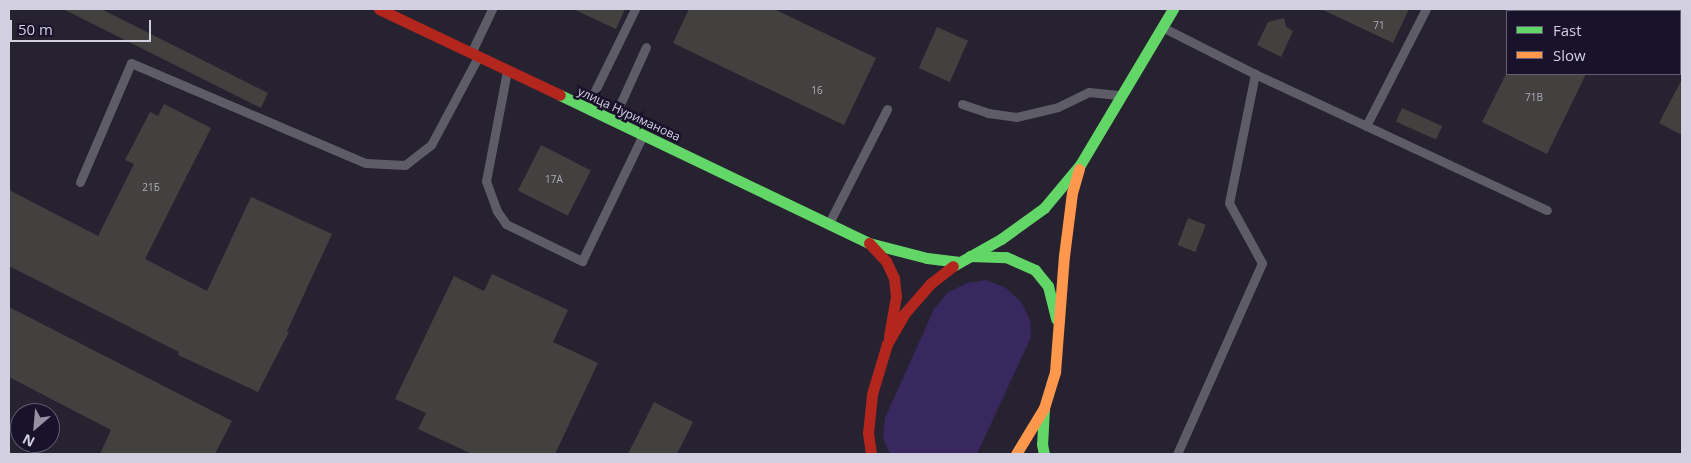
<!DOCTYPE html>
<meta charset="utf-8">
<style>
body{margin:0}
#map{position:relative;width:1691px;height:463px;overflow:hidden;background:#262230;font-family:"Open Sans",sans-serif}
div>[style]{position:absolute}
.green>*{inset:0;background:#38285f}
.building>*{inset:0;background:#434140;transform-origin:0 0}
.lane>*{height:9px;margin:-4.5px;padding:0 4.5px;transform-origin:4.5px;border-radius:4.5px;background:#5e5c67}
.fast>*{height:11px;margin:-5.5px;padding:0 5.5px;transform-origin:5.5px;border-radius:5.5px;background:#63d668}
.slow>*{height:11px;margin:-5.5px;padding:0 5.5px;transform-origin:5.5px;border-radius:5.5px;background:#ff974d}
.jam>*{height:11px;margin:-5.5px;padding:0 5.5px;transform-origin:5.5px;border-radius:5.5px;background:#b3261e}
span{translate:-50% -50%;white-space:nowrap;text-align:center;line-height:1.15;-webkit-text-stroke:5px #19122b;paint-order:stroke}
.number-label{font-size:10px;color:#aeacb9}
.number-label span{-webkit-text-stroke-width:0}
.street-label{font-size:12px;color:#d2cfe1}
.frame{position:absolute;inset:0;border:10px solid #d2cfe1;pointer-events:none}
.legend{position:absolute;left:1506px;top:10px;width:175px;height:65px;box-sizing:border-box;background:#19122b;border:1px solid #635e74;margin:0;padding:6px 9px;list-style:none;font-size:15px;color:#d2cfe1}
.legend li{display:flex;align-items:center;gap:10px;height:25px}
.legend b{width:25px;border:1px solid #635e74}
.north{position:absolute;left:10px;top:403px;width:50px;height:50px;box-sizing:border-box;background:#19122b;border:1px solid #635e74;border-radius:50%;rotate:207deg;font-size:14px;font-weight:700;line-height:20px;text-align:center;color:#d2cfe1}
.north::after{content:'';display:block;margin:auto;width:18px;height:22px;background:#9692a3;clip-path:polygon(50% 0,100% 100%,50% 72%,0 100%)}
.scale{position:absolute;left:10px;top:20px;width:141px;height:22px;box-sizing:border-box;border:2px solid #d2cfe1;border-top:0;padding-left:6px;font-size:15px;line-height:18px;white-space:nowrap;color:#d2cfe1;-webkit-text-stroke:4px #19122b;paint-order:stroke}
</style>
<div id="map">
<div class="green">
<i style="clip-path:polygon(986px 280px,1006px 288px,1022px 303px,1030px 320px,1031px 337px,977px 454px,890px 454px,883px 438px,885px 418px,934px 309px,947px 293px,967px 283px)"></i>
</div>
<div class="building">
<i style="clip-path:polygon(63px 9px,101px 9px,268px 93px,261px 108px)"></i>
<i style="clip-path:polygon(573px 9px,625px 9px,616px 29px)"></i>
<i style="clip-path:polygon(689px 9px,774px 9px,876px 58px,844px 125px,673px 43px)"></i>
<i style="clip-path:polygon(1321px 9px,1409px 9px,1393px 43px)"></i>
<i style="clip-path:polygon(1284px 18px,1286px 27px,1293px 31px,1281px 57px,1257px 45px,1268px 22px)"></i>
<i style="left:937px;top:27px;width:34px;height:45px;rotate:24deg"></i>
<i style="clip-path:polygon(1506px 74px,1586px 74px,1547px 154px,1482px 122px)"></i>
<i style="clip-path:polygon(1682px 79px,1682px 135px,1659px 123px)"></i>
<i style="clip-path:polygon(164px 104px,211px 128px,145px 259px,207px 291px,251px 197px,332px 234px,287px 331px,289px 332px,258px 392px,178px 355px,179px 352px,9px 266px,9px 190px,98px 236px,134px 164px,125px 160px,150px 112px,158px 116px)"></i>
<i style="left:1402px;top:108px;width:44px;height:15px;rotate:24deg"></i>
<i style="left:541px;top:145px;width:56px;height:51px;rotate:27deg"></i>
<i style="left:1188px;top:218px;width:19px;height:29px;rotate:21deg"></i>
<i style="clip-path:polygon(492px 274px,568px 310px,553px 342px,598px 363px,555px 454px,472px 454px,418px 429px,426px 413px,395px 399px,454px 276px,484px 291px)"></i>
<i style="clip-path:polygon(9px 307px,232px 421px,215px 454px,100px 454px,111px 430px,9px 377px)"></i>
<i style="clip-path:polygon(654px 402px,693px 422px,677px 454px,628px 454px)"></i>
</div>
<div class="lane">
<i style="left:1164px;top:28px;width:102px;rotate:26.8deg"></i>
<i style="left:1255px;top:74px;width:322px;rotate:25deg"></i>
<i style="left:472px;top:51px;width:47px;rotate:-64.5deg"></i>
<i style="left:507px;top:71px;width:112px;rotate:100.8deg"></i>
<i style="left:486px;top:181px;width:32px;rotate:70deg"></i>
<i style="left:497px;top:211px;width:16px;rotate:55deg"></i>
<i style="left:506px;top:224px;width:85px;rotate:26deg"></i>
<i style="left:582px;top:261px;width:138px;rotate:-64.2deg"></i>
<i style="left:962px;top:104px;width:28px;rotate:19deg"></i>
<i style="left:988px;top:113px;width:28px;rotate:8deg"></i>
<i style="left:1016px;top:117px;width:43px;rotate:-13.4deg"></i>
<i style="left:1058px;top:107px;width:34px;rotate:-26deg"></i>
<i style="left:1089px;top:92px;width:29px;rotate:6deg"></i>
<i style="left:587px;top:107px;width:109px;rotate:-63.9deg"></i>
<i style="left:613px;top:120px;width:80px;rotate:-65.7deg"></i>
<i style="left:1366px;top:126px;width:131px;rotate:-62.9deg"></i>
<i style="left:80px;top:182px;width:129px;rotate:-66.8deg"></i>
<i style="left:131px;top:63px;width:255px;rotate:23.1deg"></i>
<i style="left:366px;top:163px;width:39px;rotate:3deg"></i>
<i style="left:405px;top:165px;width:33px;rotate:-38deg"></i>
<i style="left:431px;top:145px;width:100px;rotate:-61.9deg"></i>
<i style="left:829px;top:223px;width:128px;rotate:-63deg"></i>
<i style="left:1177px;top:454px;width:209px;rotate:-66deg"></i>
<i style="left:1262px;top:263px;width:68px;rotate:-118.8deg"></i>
<i style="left:1229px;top:203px;width:132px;rotate:-78.6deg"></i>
</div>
<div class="fast">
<i style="left:560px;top:95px;width:343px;rotate:25.6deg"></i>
<i style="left:869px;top:243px;width:60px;rotate:14.5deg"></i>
<i style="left:927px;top:258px;width:31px;rotate:7deg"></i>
<i style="left:970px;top:256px;width:36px;rotate:2deg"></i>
<i style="left:1006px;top:257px;width:32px;rotate:24deg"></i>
<i style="left:1035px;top:270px;width:21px;rotate:51deg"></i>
<i style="left:1048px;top:286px;width:34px;rotate:76deg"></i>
<i style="left:953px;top:266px;width:55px;rotate:-29.4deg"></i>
<i style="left:1001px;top:239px;width:53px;rotate:-35.8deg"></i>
<i style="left:1044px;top:208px;width:56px;rotate:-50.1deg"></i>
<i style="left:1080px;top:165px;width:182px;rotate:-59.2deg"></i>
<i style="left:1044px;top:408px;width:36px;rotate:93deg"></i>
<i style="left:1042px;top:444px;width:10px;rotate:79deg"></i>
</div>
<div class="slow">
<i style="left:1016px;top:454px;width:54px;rotate:-58.7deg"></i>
<i style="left:1044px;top:408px;width:38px;rotate:-73deg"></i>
<i style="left:1055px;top:372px;width:116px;rotate:-85.6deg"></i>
<i style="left:1064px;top:256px;width:64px;rotate:-82.8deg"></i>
<i style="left:1072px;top:193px;width:25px;rotate:-74deg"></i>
</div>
<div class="jam">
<i style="left:379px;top:9px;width:200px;rotate:25.4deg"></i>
<i style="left:869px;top:243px;width:25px;rotate:47deg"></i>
<i style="left:886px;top:261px;width:19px;rotate:65deg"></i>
<i style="left:894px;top:278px;width:18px;rotate:84deg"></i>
<i style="left:896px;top:296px;width:41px;rotate:99.9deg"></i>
<i style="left:871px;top:454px;width:21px;rotate:-98deg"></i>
<i style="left:868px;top:433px;width:39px;rotate:-84deg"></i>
<i style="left:872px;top:394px;width:52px;rotate:-73.3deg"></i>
<i style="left:887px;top:344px;width:34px;rotate:-60deg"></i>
<i style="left:904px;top:314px;width:40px;rotate:-49deg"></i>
<i style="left:930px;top:284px;width:29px;rotate:-38deg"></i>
</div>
<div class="number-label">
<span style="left:1379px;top:26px">71</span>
<span style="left:817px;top:91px">16</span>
<span style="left:1534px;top:98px">71В</span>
<span style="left:554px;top:180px">17А</span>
<span style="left:151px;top:188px">21Б</span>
</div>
<div class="street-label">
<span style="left:629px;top:114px;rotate:25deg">улица Нуриманова</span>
</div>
<div class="frame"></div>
<ul class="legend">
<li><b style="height:6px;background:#63d668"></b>Fast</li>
<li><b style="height:6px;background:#ff974d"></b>Slow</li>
</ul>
<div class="north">N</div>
<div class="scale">50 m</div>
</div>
